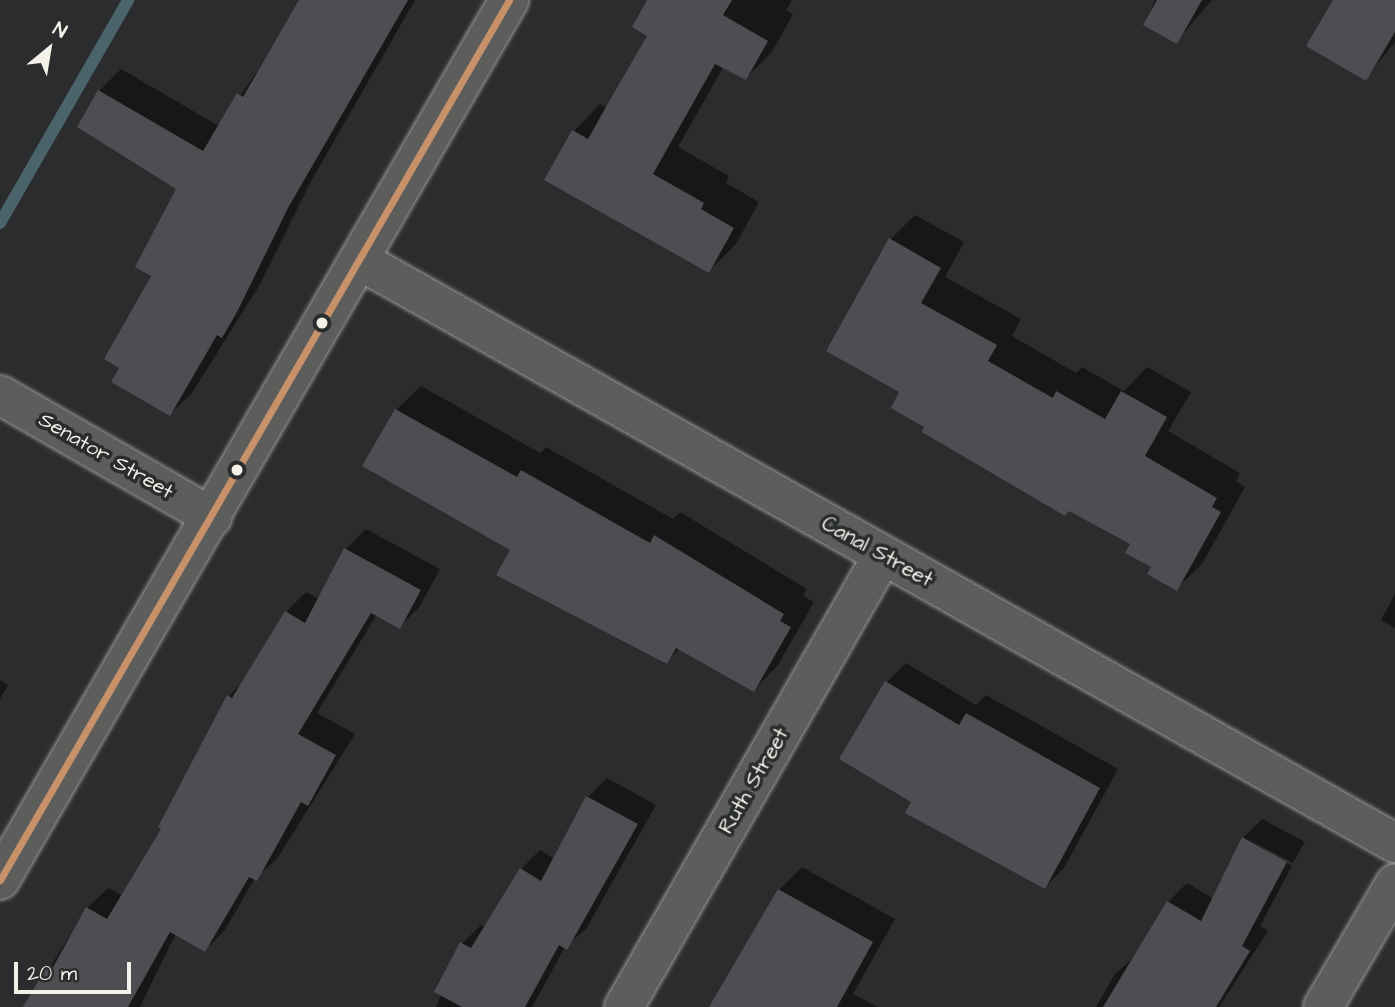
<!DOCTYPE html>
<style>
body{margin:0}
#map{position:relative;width:1395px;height:1007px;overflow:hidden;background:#2b2c2d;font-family:"Architects Daughter",sans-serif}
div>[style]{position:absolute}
.shadow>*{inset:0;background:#0007}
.stream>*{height:12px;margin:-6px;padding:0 6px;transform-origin:6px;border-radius:6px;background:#4b646c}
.building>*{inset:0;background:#4d4e51}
.roads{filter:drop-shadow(0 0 2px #979796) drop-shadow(0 0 2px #979796)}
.minor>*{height:38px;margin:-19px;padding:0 19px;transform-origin:19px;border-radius:19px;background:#5d5d5c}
.secondary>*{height:38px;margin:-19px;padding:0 19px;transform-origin:19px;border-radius:19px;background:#5d5d5c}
.bus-1>*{height:7px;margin:-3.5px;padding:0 3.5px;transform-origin:3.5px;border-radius:3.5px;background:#c7916a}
.dots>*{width:19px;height:19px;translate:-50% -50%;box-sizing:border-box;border:4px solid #2a2d2e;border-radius:50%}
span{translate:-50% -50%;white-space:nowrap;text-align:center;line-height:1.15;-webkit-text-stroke:7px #2a2d2e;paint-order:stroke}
.street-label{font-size:21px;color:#f4f1e8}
.north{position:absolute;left:14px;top:14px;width:70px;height:70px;-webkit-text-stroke:5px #2a2d2e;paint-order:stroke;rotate:30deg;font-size:19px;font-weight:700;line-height:28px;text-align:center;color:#f4f1e8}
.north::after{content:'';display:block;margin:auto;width:24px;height:32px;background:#f4f1e8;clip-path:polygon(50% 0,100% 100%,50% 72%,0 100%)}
.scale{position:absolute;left:14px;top:962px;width:117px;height:32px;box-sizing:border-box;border:4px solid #f4f1e8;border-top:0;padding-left:9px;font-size:21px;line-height:24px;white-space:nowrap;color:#f4f1e8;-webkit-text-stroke:5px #2a2d2e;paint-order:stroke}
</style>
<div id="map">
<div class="shadow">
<i style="clip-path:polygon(307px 0,415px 0,309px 185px,259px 286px,192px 393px,170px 414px,121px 367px,178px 188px,79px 126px,99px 91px,121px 69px,219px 126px)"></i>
<i style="clip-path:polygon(649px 0,792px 0,786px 10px,793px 14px,772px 52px,746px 78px,724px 66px,678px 147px,729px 176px,726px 183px,759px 202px,736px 244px,709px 271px,546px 179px,574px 131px,600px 104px,607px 108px,649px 35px)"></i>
<i style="clip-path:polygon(1155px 0,1212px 0,1177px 41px,1145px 24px)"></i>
<i style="clip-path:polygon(1335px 0,1395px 0,1395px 42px,1365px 79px)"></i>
<i style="clip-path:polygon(915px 215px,964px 242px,945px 277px,1021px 319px,1012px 336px,1076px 373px,1082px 367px,1124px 391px,1147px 367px,1191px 392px,1168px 431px,1240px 473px,1236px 481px,1245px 487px,1202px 564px,1177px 588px,1132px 543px,927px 427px,890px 240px)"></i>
<i style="clip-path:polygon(421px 386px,540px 453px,546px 447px,673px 519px,680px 512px,807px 589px,803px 596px,814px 602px,778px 665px,754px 690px,680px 648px,666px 662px,498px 574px,513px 550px,396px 410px)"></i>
<i style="clip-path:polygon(366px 529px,440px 569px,420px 606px,400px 627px,377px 614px,317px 713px,355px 734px,277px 859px,255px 878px,225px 930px,205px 950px,176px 933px,140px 1007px,25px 1007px,87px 908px,108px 888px,123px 896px,163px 828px,160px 826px,229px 696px,246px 678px,286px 612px,306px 592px,319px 599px,346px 549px)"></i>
<i style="clip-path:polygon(1395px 594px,1395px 628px,1381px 620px)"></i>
<i style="clip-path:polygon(906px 663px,976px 705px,986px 695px,1118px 769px,1064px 868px,1045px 887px,914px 802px,887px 682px)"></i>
<i style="clip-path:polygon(0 680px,8px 685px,0 699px)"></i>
<i style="clip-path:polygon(607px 778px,656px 805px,586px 929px,565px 947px,532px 1007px,436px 1007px,462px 944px,481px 925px,486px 927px,521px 869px,540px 850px,555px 859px,588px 797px)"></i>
<i style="clip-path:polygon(1262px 819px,1305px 842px,1293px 863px,1248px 839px,1292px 866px,1260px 926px,1268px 931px,1219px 1007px,1096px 1007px,1115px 974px,1135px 956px,1168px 902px,1187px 883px,1214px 899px,1243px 838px)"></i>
<i style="clip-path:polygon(802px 867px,895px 919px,853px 994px,878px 1007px,712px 1007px,779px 890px)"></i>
</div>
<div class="stream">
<i style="left:0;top:223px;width:257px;rotate:-60.1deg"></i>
</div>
<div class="building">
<i style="clip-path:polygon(299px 0,408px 0,288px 208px,238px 310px,222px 338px,217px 335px,170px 416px,111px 382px,119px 368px,104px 359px,151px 276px,135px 267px,176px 189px,77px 127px,98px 90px,203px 151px,237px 93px,243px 97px)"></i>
<i style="clip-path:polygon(647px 0,732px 0,723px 15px,768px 41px,746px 80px,715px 64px,653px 174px,704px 203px,701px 209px,734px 228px,709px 273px,544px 180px,572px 130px,588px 139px,611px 98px,647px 36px,632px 27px)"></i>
<i style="clip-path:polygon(1157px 0,1202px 0,1177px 44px,1143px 25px)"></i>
<i style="clip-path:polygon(1333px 0,1395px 0,1395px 32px,1366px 81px,1306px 46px)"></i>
<i style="clip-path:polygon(889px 238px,941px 268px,921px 303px,997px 345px,988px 361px,1053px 398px,1056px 391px,1105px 419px,1121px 391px,1167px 417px,1145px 456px,1217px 498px,1212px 507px,1221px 512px,1177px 591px,1147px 574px,1151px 567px,1125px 553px,1130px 544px,1069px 511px,1065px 516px,922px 432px,924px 427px,891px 408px,899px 392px,826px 351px)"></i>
<i style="clip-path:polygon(395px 409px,517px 477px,521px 470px,650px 543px,654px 535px,784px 614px,780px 621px,791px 627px,754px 692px,676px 648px,667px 664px,496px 575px,510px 550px,362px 466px)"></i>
<i style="clip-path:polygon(344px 548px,421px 590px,400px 629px,371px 613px,298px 734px,336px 755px,308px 806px,301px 802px,257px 881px,249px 877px,205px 952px,170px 932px,128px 1007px,23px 1007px,46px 968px,51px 971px,86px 907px,107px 919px,161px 829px,158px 827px,227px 695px,232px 698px,285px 611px,305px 623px)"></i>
<i style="clip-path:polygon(885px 681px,959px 725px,966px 713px,1100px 788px,1045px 889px,905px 813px,911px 802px,839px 759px)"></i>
<i style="clip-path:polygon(586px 796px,638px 824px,567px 950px,559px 945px,525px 1007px,462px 1007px,434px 992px,460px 942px,471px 948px,520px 868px,541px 881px)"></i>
<i style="clip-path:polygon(1242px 837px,1287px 862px,1242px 946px,1250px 951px,1216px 1007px,1103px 1007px,1167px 901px,1201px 921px)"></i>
<i style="clip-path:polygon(778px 889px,873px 942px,837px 1007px,709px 1007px)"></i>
</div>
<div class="roads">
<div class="minor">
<i style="left:359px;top:260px;width:1189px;rotate:29.37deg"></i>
<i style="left:0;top:395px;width:245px;rotate:29.9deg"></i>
<i style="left:624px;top:1007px;width:521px;rotate:-60.19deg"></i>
<i style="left:1323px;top:1007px;width:143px;rotate:-59.7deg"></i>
</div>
<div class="secondary">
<i style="left:0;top:880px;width:1017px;rotate:-59.95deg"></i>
</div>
</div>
<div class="bus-1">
<i style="left:0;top:880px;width:1017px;rotate:-59.95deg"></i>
</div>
<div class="dots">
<i style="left:322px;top:323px;background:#f4f1e8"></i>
<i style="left:237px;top:470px;background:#f4f1e8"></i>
</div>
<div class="street-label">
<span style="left:106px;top:456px;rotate:30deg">Senator Street</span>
<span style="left:877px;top:552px;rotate:29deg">Canal Street</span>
<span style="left:754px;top:781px;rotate:-60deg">Ruth Street</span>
</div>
<div class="north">N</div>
<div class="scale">20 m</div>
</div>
